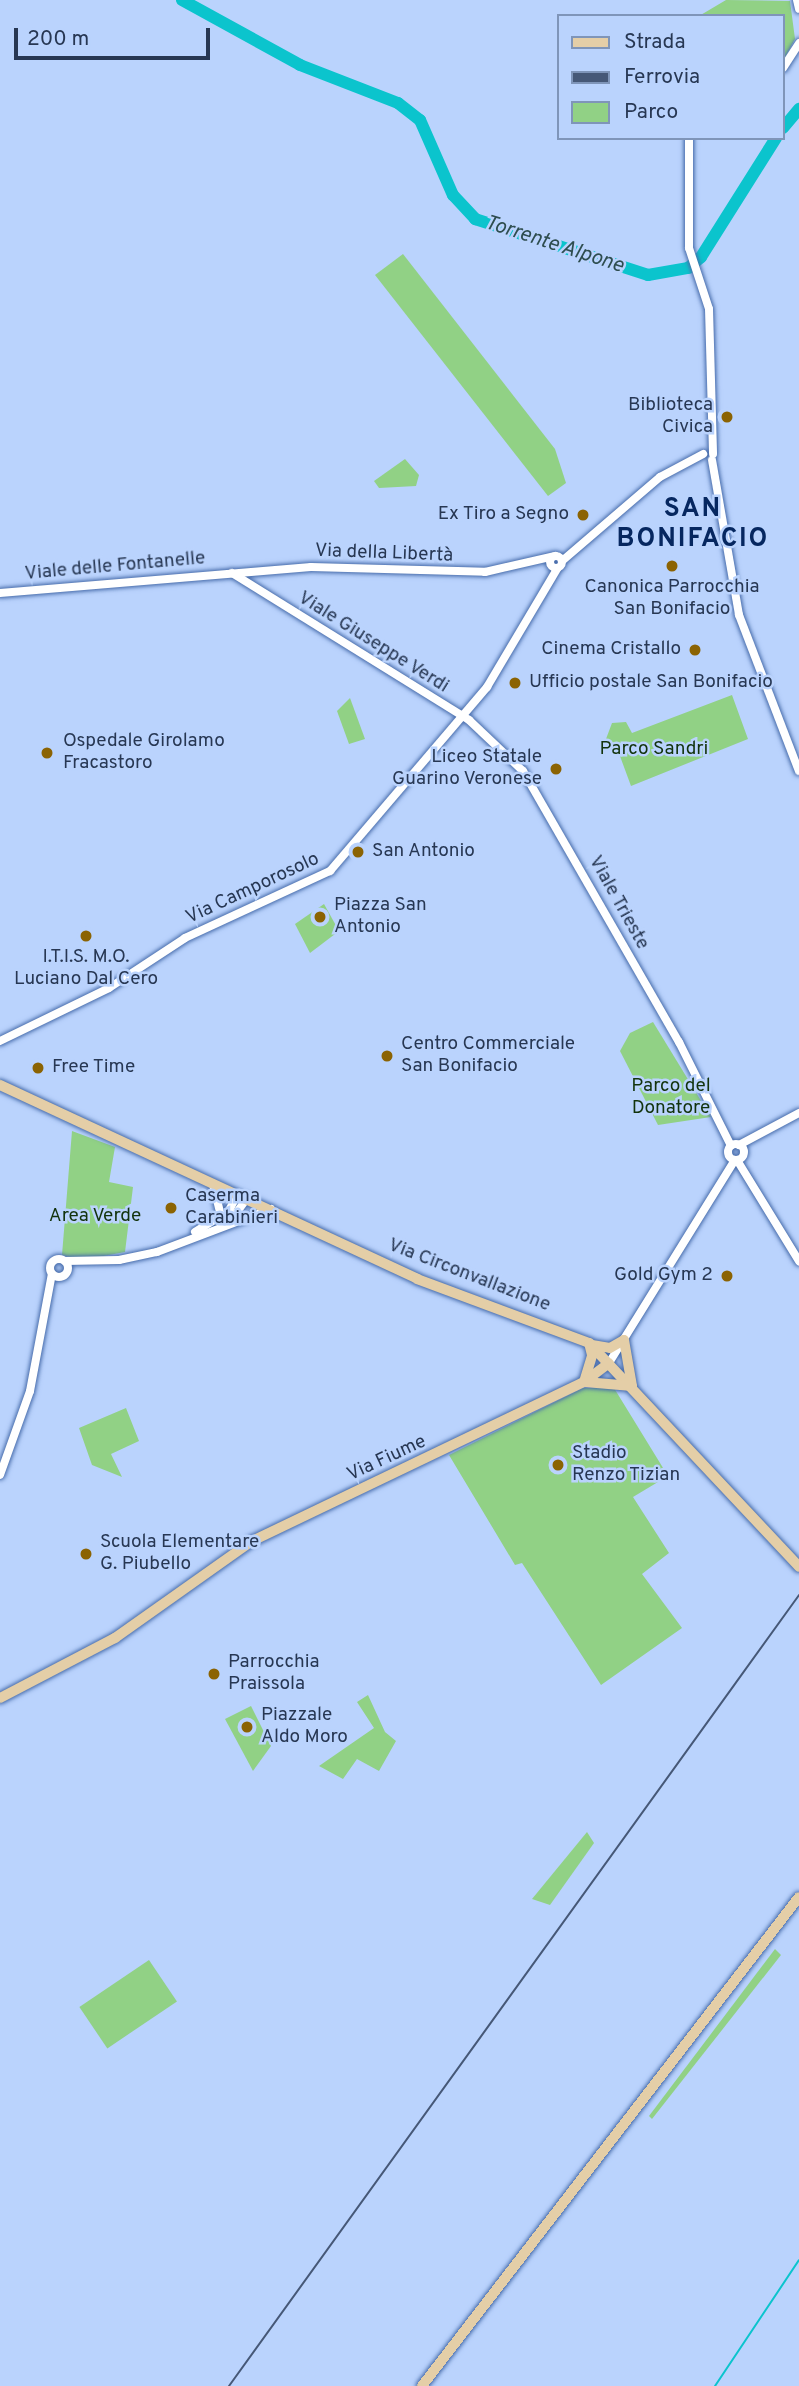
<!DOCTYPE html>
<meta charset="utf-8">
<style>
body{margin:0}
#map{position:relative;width:799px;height:2386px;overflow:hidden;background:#bad3fd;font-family:Overpass,sans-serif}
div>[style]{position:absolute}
.green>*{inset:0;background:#91d185;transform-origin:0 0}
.stream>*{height:2px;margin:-1px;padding:0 1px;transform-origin:1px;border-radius:1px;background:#0bc4cd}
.river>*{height:12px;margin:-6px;padding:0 6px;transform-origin:6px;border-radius:6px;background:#0bc4cd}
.roads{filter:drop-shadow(0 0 2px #476cab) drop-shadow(0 0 2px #476cab)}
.minor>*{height:8px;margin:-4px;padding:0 4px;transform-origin:4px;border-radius:4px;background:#fff}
.minor>.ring{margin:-4px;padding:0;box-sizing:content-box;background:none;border:8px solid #fff;border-radius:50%}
.major>*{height:10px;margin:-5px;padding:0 5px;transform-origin:5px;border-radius:5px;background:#e4cea7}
.rail>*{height:2px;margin:-1px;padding:0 1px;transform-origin:1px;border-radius:1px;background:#465877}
.dots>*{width:19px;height:19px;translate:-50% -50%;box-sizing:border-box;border:4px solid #bad3fd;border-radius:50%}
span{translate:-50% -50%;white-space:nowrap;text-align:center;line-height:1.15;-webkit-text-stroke:5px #bad3fd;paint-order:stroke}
.poi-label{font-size:19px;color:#273753}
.right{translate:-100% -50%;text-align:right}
.left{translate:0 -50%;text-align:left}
.street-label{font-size:19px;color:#273753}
.park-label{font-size:19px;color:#12330c}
.water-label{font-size:21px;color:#2e4d4f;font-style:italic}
.district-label{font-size:26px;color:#062760;font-weight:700;letter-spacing:2px}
.legend{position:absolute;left:557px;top:14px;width:228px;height:126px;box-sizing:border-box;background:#bad3fd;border:2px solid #7f95b9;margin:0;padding:9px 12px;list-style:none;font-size:21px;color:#273753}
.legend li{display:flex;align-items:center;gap:14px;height:35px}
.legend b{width:35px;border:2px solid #7f95b9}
.scale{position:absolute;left:14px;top:28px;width:196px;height:32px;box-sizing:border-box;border:4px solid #273753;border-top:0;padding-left:9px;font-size:21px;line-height:24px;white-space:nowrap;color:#273753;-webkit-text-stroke:5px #bad3fd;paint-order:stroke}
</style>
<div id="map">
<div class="green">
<i style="clip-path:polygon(726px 0,790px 1px,795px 39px,783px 61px,783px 16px,699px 16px)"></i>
<i style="clip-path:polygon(403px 254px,555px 449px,566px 483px,548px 496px,375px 275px)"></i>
<i style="clip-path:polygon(405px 459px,419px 475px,416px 486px,379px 488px,374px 481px)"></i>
<i style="clip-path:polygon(732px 695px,748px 739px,631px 786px,617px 748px,606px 739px,612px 723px,626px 722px,632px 733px)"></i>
<i style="clip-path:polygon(350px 698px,365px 739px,349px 744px,337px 711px)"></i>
<i style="clip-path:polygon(324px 904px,339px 931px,310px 953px,295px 924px)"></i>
<i style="clip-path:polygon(653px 1022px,711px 1117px,658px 1125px,620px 1051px,630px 1033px)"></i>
<i style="clip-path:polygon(72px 1131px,115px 1147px,109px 1182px,133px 1187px,125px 1252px,82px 1260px,62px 1255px)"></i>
<i style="clip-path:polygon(583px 1388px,614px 1388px,668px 1476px,633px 1497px,669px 1553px,642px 1574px,682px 1628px,601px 1685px,522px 1563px,515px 1565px,449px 1455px)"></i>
<i style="clip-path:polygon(126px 1408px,139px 1441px,111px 1454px,122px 1477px,92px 1465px,79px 1428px)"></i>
<i style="clip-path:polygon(368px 1695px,385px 1732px,396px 1741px,379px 1771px,357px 1759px,343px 1779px,319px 1766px,374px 1728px,357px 1702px)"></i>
<i style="clip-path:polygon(251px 1706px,271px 1746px,253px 1771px,225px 1719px)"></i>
<i style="clip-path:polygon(587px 1832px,594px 1843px,550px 1905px,532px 1899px)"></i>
<i style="clip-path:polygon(775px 1949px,781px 1955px,652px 2119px,649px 2116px)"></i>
<i style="left:149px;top:1960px;width:50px;height:84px;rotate:56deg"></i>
</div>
<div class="stream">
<i style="left:715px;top:2386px;width:151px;rotate:-56.3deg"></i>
</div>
<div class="river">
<i style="left:182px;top:0;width:135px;rotate:28.8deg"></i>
<i style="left:300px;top:65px;width:105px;rotate:21.2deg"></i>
<i style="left:398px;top:103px;width:28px;rotate:38deg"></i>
<i style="left:420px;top:120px;width:82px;rotate:66.3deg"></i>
<i style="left:453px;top:195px;width:33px;rotate:47deg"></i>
<i style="left:475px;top:219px;width:182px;rotate:17.9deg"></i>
<i style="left:648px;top:275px;width:41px;rotate:-9.9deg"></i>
<i style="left:688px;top:268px;width:17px;rotate:-40deg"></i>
<i style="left:701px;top:257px;width:141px;rotate:-57.8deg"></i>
<i style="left:783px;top:128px;width:25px;rotate:-50deg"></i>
</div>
<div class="roads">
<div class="minor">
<i style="left:797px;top:0;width:9px;rotate:77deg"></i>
<i style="left:783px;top:68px;width:30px;rotate:-57deg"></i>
<i style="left:689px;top:138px;width:110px;rotate:90deg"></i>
<i style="left:689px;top:248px;width:64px;rotate:71.8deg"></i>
<i style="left:709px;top:309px;width:145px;rotate:88.4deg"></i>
<i style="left:712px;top:460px;width:157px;rotate:80.1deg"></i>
<i style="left:739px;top:615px;width:167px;rotate:69deg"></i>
<i class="ring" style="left:550px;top:556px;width:4px;height:4px"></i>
<i style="left:562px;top:561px;width:129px;rotate:-40.6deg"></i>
<i style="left:660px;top:477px;width:49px;rotate:-28.1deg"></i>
<i style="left:232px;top:573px;width:279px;rotate:31.8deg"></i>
<i style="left:469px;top:720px;width:74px;rotate:43.4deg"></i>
<i style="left:523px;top:771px;width:313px;rotate:60.1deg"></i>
<i style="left:679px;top:1042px;width:116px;rotate:63.4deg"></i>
<i style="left:0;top:593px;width:312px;rotate:-4.8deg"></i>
<i style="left:311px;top:567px;width:174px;rotate:1.6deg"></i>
<i style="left:485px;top:572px;width:72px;rotate:-12.9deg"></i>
<i style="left:0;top:1041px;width:121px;rotate:-25.9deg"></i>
<i style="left:109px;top:988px;width:91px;rotate:-33.3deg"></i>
<i style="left:185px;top:938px;width:160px;rotate:-24.8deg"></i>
<i style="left:330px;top:871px;width:242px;rotate:-49.5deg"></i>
<i style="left:487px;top:687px;width:137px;rotate:-59.3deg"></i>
<i class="ring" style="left:728px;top:1144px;width:8px;height:8px"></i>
<i style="left:739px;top:1145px;width:68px;rotate:-28.1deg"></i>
<i style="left:737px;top:1160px;width:119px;rotate:58.5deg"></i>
<i style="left:229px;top:1223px;width:8px;rotate:-113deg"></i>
<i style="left:226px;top:1216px;width:24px;rotate:-62deg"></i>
<i style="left:229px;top:1223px;width:31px;rotate:-54deg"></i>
<i style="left:195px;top:1232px;width:31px;rotate:-32deg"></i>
<i style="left:221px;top:1216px;width:32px;rotate:-104deg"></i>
<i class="ring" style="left:50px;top:1259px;width:10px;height:10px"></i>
<i style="left:65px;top:1261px;width:54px;rotate:-1.1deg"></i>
<i style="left:119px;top:1260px;width:39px;rotate:-12deg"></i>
<i style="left:157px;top:1252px;width:122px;rotate:-20.7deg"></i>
<i style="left:609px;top:1363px;width:239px;rotate:-58.2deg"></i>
<i style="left:0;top:1475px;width:89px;rotate:-70.3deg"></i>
<i style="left:30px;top:1391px;width:119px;rotate:-79.4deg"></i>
</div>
<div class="major">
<i style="left:0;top:1085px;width:460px;rotate:24.9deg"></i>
<i style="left:417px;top:1279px;width:184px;rotate:20.4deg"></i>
<i style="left:589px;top:1343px;width:307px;rotate:46.8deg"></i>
<i style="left:624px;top:1340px;width:47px;rotate:80.1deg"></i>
<i style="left:592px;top:1345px;width:18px;rotate:9deg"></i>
<i style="left:610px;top:1348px;width:16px;rotate:-30deg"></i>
<i style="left:584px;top:1382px;width:28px;rotate:-73deg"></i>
<i style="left:592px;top:1355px;width:12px;rotate:-104deg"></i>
<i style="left:585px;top:1382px;width:47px;rotate:4.9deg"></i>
<i style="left:0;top:1698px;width:130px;rotate:-27.6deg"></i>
<i style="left:115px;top:1638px;width:168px;rotate:-35.3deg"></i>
<i style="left:252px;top:1541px;width:368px;rotate:-25.6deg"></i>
<i style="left:584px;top:1382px;width:31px;rotate:-37deg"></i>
<i style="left:422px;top:2386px;width:617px;rotate:-52.37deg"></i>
</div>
</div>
<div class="rail">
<i style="left:229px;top:2386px;width:975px;rotate:-54.22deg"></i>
</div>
<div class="dots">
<i style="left:727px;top:417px;background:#8b6303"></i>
<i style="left:583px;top:515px;background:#8b6303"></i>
<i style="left:672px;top:566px;background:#8b6303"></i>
<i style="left:695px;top:650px;background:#8b6303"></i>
<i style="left:515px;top:683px;background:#8b6303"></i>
<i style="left:47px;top:753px;background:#8b6303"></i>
<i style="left:556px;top:769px;background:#8b6303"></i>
<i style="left:358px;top:852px;background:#8b6303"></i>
<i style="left:320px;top:917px;background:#8b6303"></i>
<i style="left:86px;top:936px;background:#8b6303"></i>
<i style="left:387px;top:1056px;background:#8b6303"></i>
<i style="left:38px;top:1068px;background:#8b6303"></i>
<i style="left:171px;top:1208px;background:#8b6303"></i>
<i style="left:727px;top:1276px;background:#8b6303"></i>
<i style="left:558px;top:1465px;background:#8b6303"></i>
<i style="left:86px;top:1554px;background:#8b6303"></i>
<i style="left:214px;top:1674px;background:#8b6303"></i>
<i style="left:247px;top:1727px;background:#8b6303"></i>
</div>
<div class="poi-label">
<span class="right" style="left:713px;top:417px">Biblioteca<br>Civica</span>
<span class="right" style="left:569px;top:515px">Ex Tiro a Segno</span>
<span style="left:672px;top:599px">Canonica Parrocchia<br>San Bonifacio</span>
<span class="right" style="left:681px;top:650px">Cinema Cristallo</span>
<span class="left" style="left:529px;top:683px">Ufficio postale San Bonifacio</span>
<span class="left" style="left:63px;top:753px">Ospedale Girolamo<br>Fracastoro</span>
<span class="right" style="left:542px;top:769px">Liceo Statale<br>Guarino Veronese</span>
<span class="left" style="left:372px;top:852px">San Antonio</span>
<span class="left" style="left:334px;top:917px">Piazza San<br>Antonio</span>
<span style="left:86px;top:969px">I.T.I.S. M.O.<br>Luciano Dal Cero</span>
<span class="left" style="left:401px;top:1056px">Centro Commerciale<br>San Bonifacio</span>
<span class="left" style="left:52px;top:1068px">Free Time</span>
<span class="left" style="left:185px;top:1208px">Caserma<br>Carabinieri</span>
<span class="right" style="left:713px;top:1276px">Gold Gym 2</span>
<span class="left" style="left:572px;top:1465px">Stadio<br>Renzo Tizian</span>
<span class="left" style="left:100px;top:1554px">Scuola Elementare<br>G. Piubello</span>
<span class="left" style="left:228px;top:1674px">Parrocchia<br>Praissola</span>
<span class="left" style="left:261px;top:1727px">Piazzale<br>Aldo Moro</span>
</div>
<div class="street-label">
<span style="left:384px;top:554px;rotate:2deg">Via della Libertà</span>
<span style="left:115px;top:567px;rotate:-5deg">Viale delle Fontanelle</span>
<span style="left:373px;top:643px;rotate:32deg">Viale Giuseppe Verdi</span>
<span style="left:253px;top:889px;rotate:-25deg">Via Camporosolo</span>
<span style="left:618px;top:903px;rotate:61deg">Viale Trieste</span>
<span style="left:469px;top:1276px;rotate:21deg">Via Circonvallazione</span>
<span style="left:387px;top:1459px;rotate:-25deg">Via Fiume</span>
</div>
<div class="park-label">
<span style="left:654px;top:750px">Parco Sandri</span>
<span style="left:671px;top:1098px">Parco del<br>Donatore</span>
<span style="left:95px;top:1217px">Area Verde</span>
</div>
<div class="water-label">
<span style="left:554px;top:245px;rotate:18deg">Torrente Alpone</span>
</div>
<div class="district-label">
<span style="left:693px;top:525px">SAN<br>BONIFACIO</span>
</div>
<ul class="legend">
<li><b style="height:9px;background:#e4cea7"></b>Strada</li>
<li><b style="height:9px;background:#465877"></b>Ferrovia</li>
<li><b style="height:19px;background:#91d185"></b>Parco</li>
</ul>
<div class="scale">200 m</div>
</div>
